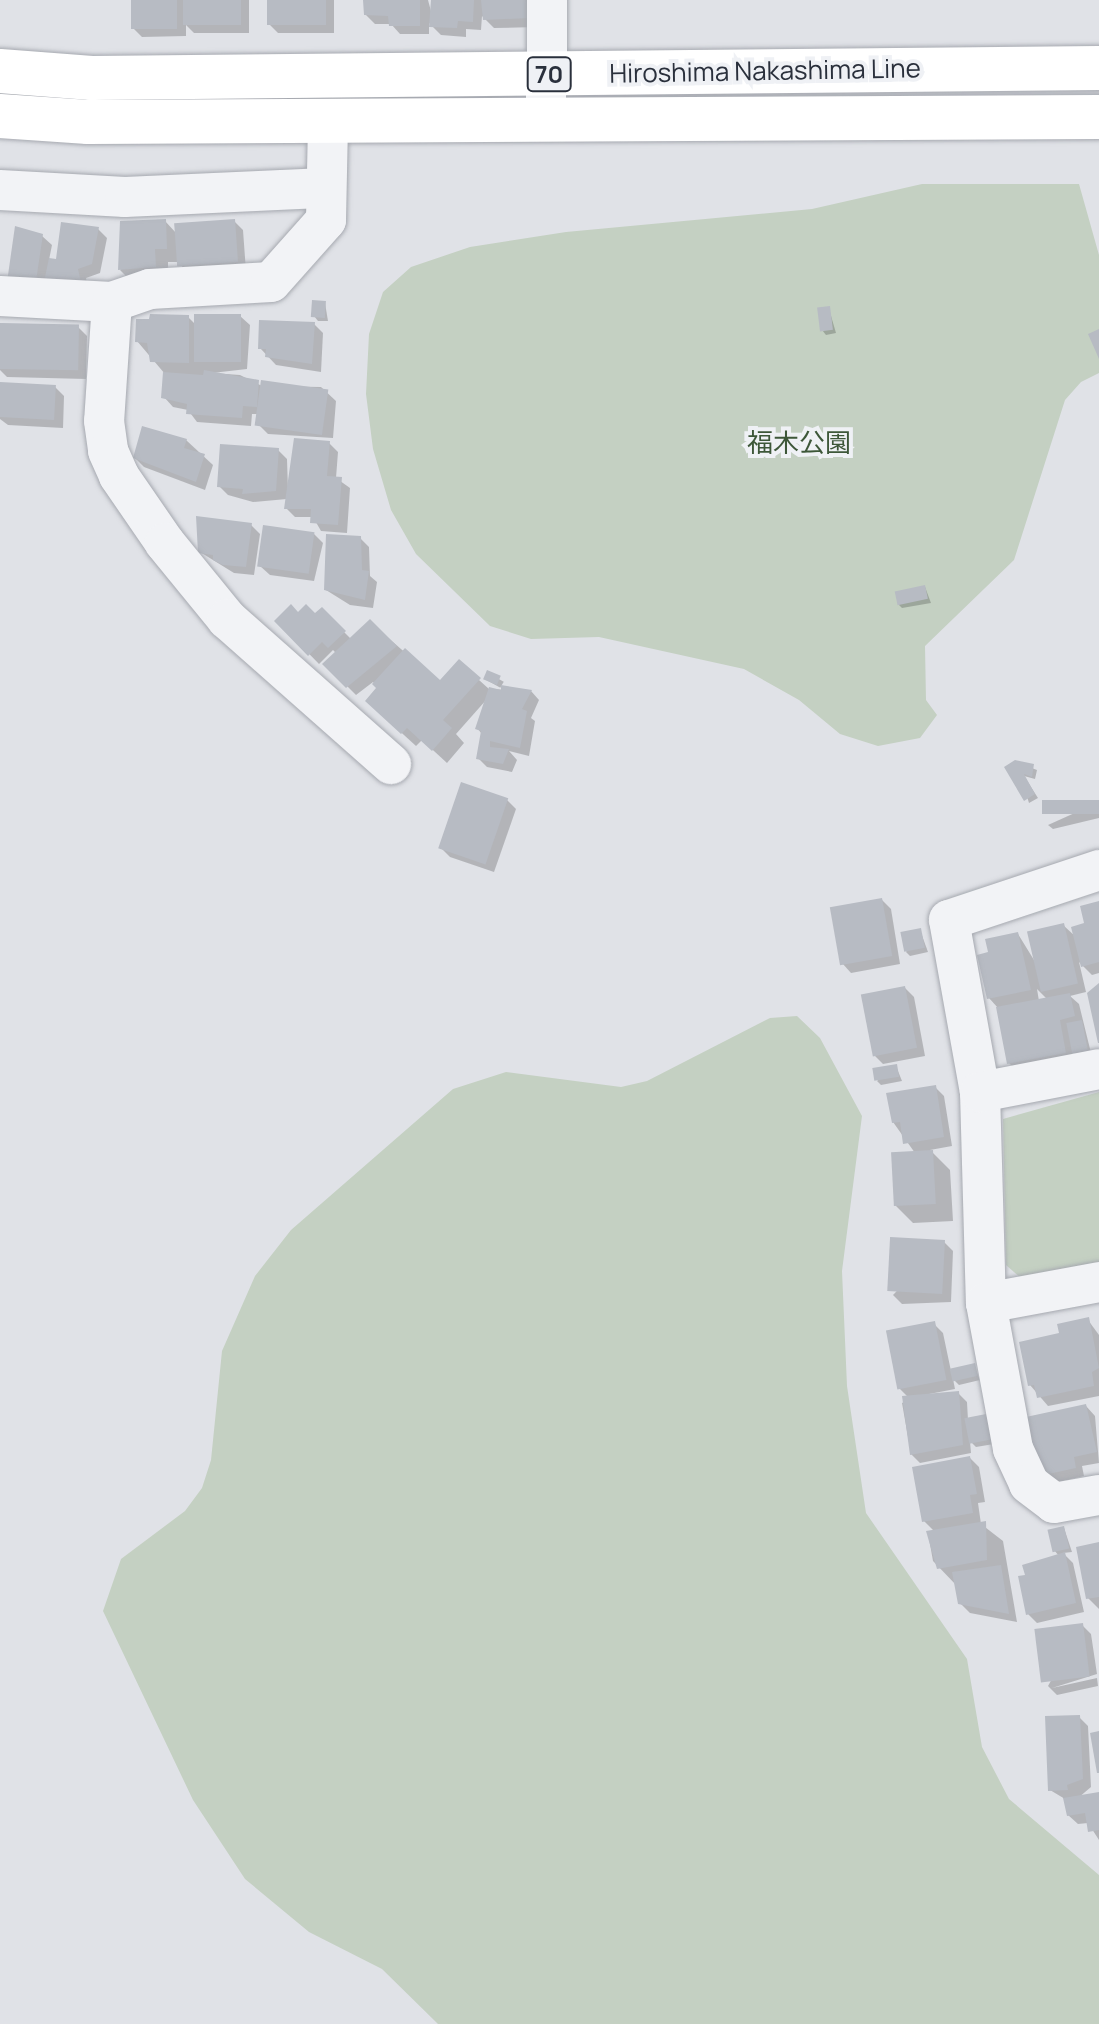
<!DOCTYPE html>
<meta charset="utf-8">
<style>
body{margin:0}
#map{position:relative;width:1099px;height:2024px;overflow:hidden;background:#e0e2e7;font-family:Manrope,"Noto Sans JP",sans-serif}
div>[style]{position:absolute}
.green>*{inset:0;background:#c4d0c2}
.shadow>*{inset:0;background:#0003;transform-origin:0 0}
.building>*{inset:0;background:#b7bbc3;transform-origin:0 0}
.roads{filter:drop-shadow(0 0 2px #a6a9b0) drop-shadow(0 0 2px #a6a9b0)}
.street>*{height:40px;margin:-20px;padding:0 20px;transform-origin:20px;border-radius:20px;background:#f2f3f6}
.primary>*{height:44px;margin:-22px;padding:0 22px;transform-origin:22px;border-radius:22px;background:#fff}
span{translate:-50% -50%;white-space:nowrap;text-align:center;line-height:1.15;-webkit-text-stroke:8px #eff1f5;paint-order:stroke}
.shield-label span{padding:2px 6px;background:#eff1f5;border:2px solid;border-radius:6px;-webkit-text-stroke-width:0}
.shield-label{font-size:24px;color:#2a303c;font-weight:700}
.street-label{font-size:26px;color:#2a303c}
.park-label{font-size:26px;color:#3d5739}
</style>
<div id="map">
<div class="green">
<i style="clip-path:polygon(922px 184px,1079px 184px,1099px 255px,1099px 373px,1081px 382px,1065px 400px,1014px 560px,925px 646px,926px 700px,937px 715px,920px 738px,878px 746px,840px 734px,799px 700px,744px 669px,599px 637px,531px 639px,490px 626px,416px 554px,391px 510px,373px 449px,366px 394px,369px 334px,383px 292px,411px 267px,470px 247px,566px 232px,812px 209px)"></i>
<i style="clip-path:polygon(797px 1016px,820px 1038px,862px 1116px,842px 1271px,847px 1386px,866px 1513px,967px 1659px,982px 1747px,1009px 1799px,1099px 1875px,1099px 2024px,438px 2024px,382px 1969px,309px 1932px,245px 1879px,193px 1800px,103px 1611px,121px 1559px,185px 1511px,202px 1488px,211px 1460px,222px 1351px,255px 1276px,291px 1230px,453px 1089px,506px 1072px,621px 1087px,647px 1081px,770px 1018px)"></i>
<i style="clip-path:polygon(1099px 1092px,1099px 1266px,1023px 1280px,1006px 1265px,1003px 1119px)"></i>
</div>
<div class="shadow">
<i style="clip-path:polygon(133px 0,249px 0,249px 33px,194px 33px,186px 25px,186px 36px,142px 37px,133px 28px)"></i>
<i style="clip-path:polygon(269px 0,334px 0,334px 33px,278px 33px,269px 24px)"></i>
<i style="clip-path:polygon(365px 0,428px 0,432px 15px,433px 0,538px 0,537px 27px,494px 28px,482px 16px,481px 30px,466px 29px,466px 37px,441px 35px,429px 23px,429px 34px,400px 34px,391px 24px,375px 24px,366px 15px)"></i>
<i style="clip-path:polygon(165px 221px,177px 234px,234px 221px,243px 230px,246px 271px,188px 275px,179px 262px,168px 262px,168px 280px,133px 283px,120px 270px)"></i>
<i style="clip-path:polygon(98px 229px,107px 238px,100px 273px,86px 278px,89px 292px,34px 288px,42px 236px,52px 245px,49px 260px,58px 261px)"></i>
<i style="clip-path:polygon(325px 303px,328px 321px,318px 321px,314px 316px)"></i>
<i style="clip-path:polygon(829px 309px,836px 333px,826px 335px,822px 330px)"></i>
<i style="clip-path:polygon(240px 316px,250px 325px,247px 369px,212px 373px,240px 375px,262px 386px,321px 387px,336px 401px,333px 438px,268px 434px,259px 425px,260px 414px,252px 414px,251px 426px,197px 422px,188px 410px,173px 407px,164px 397px,165px 374px,137px 341px,188px 317px,196px 325px)"></i>
<i style="clip-path:polygon(314px 324px,323px 333px,321px 372px,276px 365px,260px 348px)"></i>
<i style="clip-path:polygon(0 325px,78px 327px,87px 336px,86px 379px,7px 377px,0 370px)"></i>
<i style="clip-path:polygon(0 384px,55px 387px,64px 396px,63px 428px,8px 425px,0 419px)"></i>
<i style="clip-path:polygon(186px 440px,213px 465px,205px 490px,144px 467px,135px 458px)"></i>
<i style="clip-path:polygon(329px 443px,338px 452px,336px 478px,350px 488px,347px 533px,321px 531px,313px 517px,295px 517px,286px 508px,287px 499px,253px 502px,228px 495px,219px 486px,278px 450px,287px 459px,288px 490px)"></i>
<i style="clip-path:polygon(251px 525px,260px 534px,254px 575px,234px 573px,200px 552px)"></i>
<i style="clip-path:polygon(314px 534px,323px 543px,314px 581px,270px 575px,260px 566px)"></i>
<i style="clip-path:polygon(328px 536px,360px 538px,369px 547px,370px 576px,377px 582px,373px 608px,350px 605px,326px 590px)"></i>
<i style="clip-path:polygon(925px 587px,931px 603px,902px 608px,898px 604px)"></i>
<i style="clip-path:polygon(322px 610px,351px 639px,370px 622px,440px 683px,479px 680px,489px 689px,531px 691px,539px 700px,531px 718px,535px 721px,529px 756px,509px 751px,517px 760px,512px 772px,487px 767px,478px 758px,482px 734px,477px 728px,487px 699px,456px 734px,464px 743px,447px 763px,422px 740px,416px 746px,381px 714px,379px 688px,373px 682px,356px 695px,325px 664px,336px 653px,333px 650px,319px 664px,277px 621px,298px 614px,315px 616px)"></i>
<i style="left:488px;top:673px;width:18px;height:7px;rotate:29deg"></i>
<i style="clip-path:polygon(1016px 762px,1037px 770px,1035px 779px,1024px 776px,1038px 798px,1029px 803px)"></i>
<i style="clip-path:polygon(507px 800px,516px 809px,494px 872px,450px 857px,441px 848px)"></i>
<i style="clip-path:polygon(1099px 802px,1099px 818px,1053px 829px,1048px 825px)"></i>
<i style="clip-path:polygon(882px 900px,891px 909px,900px 964px,851px 973px,842px 963px)"></i>
<i style="clip-path:polygon(evenodd,1099px 903px,1099px 973px,1092px 975px,1079px 962px,1086px 992px,1070px 996px,1079px 1004px,1091px 1053px,1078px 1056px,1072px 1050px,1074px 1061px,1018px 1072px,1009px 1063px,998px 1008px,989px 998px,991px 953px,1018px 934px,1034px 960px,1063px 925px,1076px 937px,1099px 903px,1037px 989px,1047px 999px,1039px 1001px,1037px 989px)"></i>
<i style="clip-path:polygon(920px 930px,928px 952px,910px 956px,906px 952px)"></i>
<i style="clip-path:polygon(905px 988px,914px 997px,925px 1056px,883px 1064px,874px 1055px)"></i>
<i style="clip-path:polygon(896px 1066px,902px 1081px,881px 1085px,877px 1081px)"></i>
<i style="clip-path:polygon(935px 1087px,944px 1096px,952px 1146px,930px 1150px,950px 1170px,953px 1221px,913px 1223px,895px 1205px,915px 1153px,893px 1122px)"></i>
<i style="clip-path:polygon(944px 1242px,953px 1251px,951px 1302px,902px 1304px,893px 1295px)"></i>
<i style="clip-path:polygon(1088px 1320px,1099px 1335px,1099px 1396px,1048px 1406px,1030px 1385px,1062px 1335px)"></i>
<i style="clip-path:polygon(934px 1324px,943px 1333px,951px 1371px,974px 1366px,980px 1380px,959px 1385px,953px 1379px,955px 1389px,919px 1396px,958px 1393px,967px 1402px,968px 1420px,986px 1416px,990px 1420px,994px 1444px,976px 1447px,970px 1441px,971px 1453px,920px 1463px,911px 1454px,902px 1403px,910px 1399px,899px 1388px)"></i>
<i style="clip-path:polygon(1086px 1406px,1095px 1416px,1099px 1463px,1082px 1466px,1084px 1476px,1050px 1484px,1041px 1475px)"></i>
<i style="clip-path:polygon(970px 1458px,979px 1467px,985px 1502px,978px 1503px,981px 1524px,1003px 1541px,1017px 1622px,970px 1613px,960px 1603px,957px 1586px,933px 1561px,928px 1533px,935px 1532px,924px 1521px)"></i>
<i style="clip-path:polygon(1064px 1528px,1072px 1552px,1063px 1553px,1073px 1563px,1084px 1612px,1037px 1623px,1028px 1614px,1027px 1576px,1059px 1556px,1054px 1550px)"></i>
<i style="clip-path:polygon(1099px 1545px,1099px 1609px,1088px 1598px)"></i>
<i style="clip-path:polygon(1082px 1625px,1091px 1634px,1097px 1674px,1052px 1688px,1097px 1678px,1098px 1686px,1057px 1695px,1048px 1686px)"></i>
<i style="clip-path:polygon(1079px 1717px,1088px 1726px,1091px 1787px,1078px 1798px,1099px 1794px,1099px 1840px,1088px 1823px,1078px 1824px,1068px 1815px,1065px 1799px,1050px 1790px)"></i>
</div>
<div class="building">
<i style="left:131px;top:0;width:46px;height:29px"></i>
<i style="left:183px;top:0;width:58px;height:25px"></i>
<i style="left:267px;top:0;width:59px;height:25px"></i>
<i style="clip-path:polygon(363px 0,420px 0,420px 26px,389px 26px,388px 16px,364px 15px)"></i>
<i style="clip-path:polygon(431px 0,474px 0,473px 22px,458px 21px,457px 28px,429px 27px)"></i>
<i style="clip-path:polygon(481px 0,530px 0,529px 18px,483px 20px)"></i>
<i style="clip-path:polygon(166px 219px,167px 249px,155px 249px,156px 267px,118px 270px,120px 221px)"></i>
<i style="left:235px;top:219px;width:43px;height:61px;rotate:86deg"></i>
<i style="clip-path:polygon(61px 222px,99px 227px,92px 264px,78px 269px,81px 283px,44px 282px,49px 258px,56px 259px)"></i>
<i style="clip-path:polygon(15px 226px,43px 234px,36px 281px,7px 282px)"></i>
<i style="left:312px;top:300px;width:14px;height:17px;rotate:4deg"></i>
<i style="left:830px;top:306px;width:24px;height:13px;rotate:83deg"></i>
<i style="clip-path:polygon(150px 314px,189px 315px,189px 363px,150px 362px,147px 343px,135px 342px,136px 319px,149px 319px)"></i>
<i style="left:194px;top:314px;width:47px;height:48px"></i>
<i style="clip-path:polygon(259px 320px,315px 322px,312px 364px,265px 357px,266px 349px,258px 349px)"></i>
<i style="left:0;top:323px;width:79px;height:46px;rotate:1deg"></i>
<i style="clip-path:polygon(1099px 329px,1099px 359px,1088px 334px)"></i>
<i style="clip-path:polygon(204px 370px,259px 380px,257px 407px,243px 406px,242px 418px,186px 414px,187px 404px,161px 398px,163px 372px,203px 375px)"></i>
<i style="left:261px;top:380px;width:68px;height:46px;rotate:8deg"></i>
<i style="left:0;top:382px;width:56px;height:35px;rotate:3deg"></i>
<i style="clip-path:polygon(142px 426px,187px 439px,184px 448px,205px 454px,196px 482px,133px 458px)"></i>
<i style="clip-path:polygon(294px 438px,330px 441px,327px 476px,342px 477px,338px 525px,310px 523px,311px 509px,284px 509px)"></i>
<i style="clip-path:polygon(220px 444px,279px 448px,276px 491px,242px 494px,243px 489px,217px 487px)"></i>
<i style="clip-path:polygon(196px 516px,252px 523px,246px 567px,223px 565px,213px 560px,213px 555px,198px 553px)"></i>
<i style="left:263px;top:525px;width:52px;height:42px;rotate:8deg"></i>
<i style="clip-path:polygon(326px 534px,361px 536px,362px 570px,369px 571px,365px 600px,324px 590px)"></i>
<i style="left:925px;top:585px;width:14px;height:31px;rotate:78deg"></i>
<i style="clip-path:polygon(291px 604px,298px 612px,306px 604px,315px 613px,322px 607px,346px 631px,328px 648px,322px 642px,308px 656px,274px 621px)"></i>
<i style="clip-path:polygon(370px 619px,397px 646px,346px 688px,322px 664px)"></i>
<i style="clip-path:polygon(405px 648px,440px 680px,459px 659px,481px 678px,443px 720px,452px 728px,432px 751px,407px 728px,401px 734px,365px 701px,376px 688px,372px 684px)"></i>
<i style="left:487px;top:670px;width:15px;height:10px;rotate:23deg"></i>
<i style="clip-path:polygon(501px 685px,532px 690px,522px 709px,527px 711px,520px 748px,490px 741px,490px 747px,509px 749px,503px 764px,476px 759px,481px 731px,475px 729px,489px 687px,501px 690px)"></i>
<i style="clip-path:polygon(1015px 760px,1034px 764px,1032px 777px,1024px 774px,1035px 794px,1024px 801px,1004px 767px)"></i>
<i style="left:461px;top:782px;width:50px;height:70px;rotate:19deg"></i>
<i style="left:1099px;top:800px;width:14px;height:57px;rotate:90deg"></i>
<i style="left:882px;top:898px;width:59px;height:53px;rotate:80deg"></i>
<i style="clip-path:polygon(1099px 901px,1099px 962px,1081px 967px,1071px 927px,1084px 923px,1080px 906px)"></i>
<i style="left:1064px;top:923px;width:62px;height:38px;rotate:77deg"></i>
<i style="left:921px;top:928px;width:20px;height:21px;rotate:79deg"></i>
<i style="clip-path:polygon(1018px 932px,1031px 990px,987px 999px,977px 955px,988px 952px,985px 939px)"></i>
<i style="clip-path:polygon(1099px 983px,1099px 1043px,1098px 1043px,1087px 993px)"></i>
<i style="left:905px;top:986px;width:63px;height:45px;rotate:79deg"></i>
<i style="clip-path:polygon(1070px 993px,1075px 1016px,1060px 1020px,1066px 1053px,1007px 1064px,996px 1007px)"></i>
<i style="left:1082px;top:1020px;width:31px;height:16px;rotate:79deg"></i>
<i style="left:897px;top:1064px;width:13px;height:25px;rotate:81deg"></i>
<i style="clip-path:polygon(936px 1085px,944px 1137px,903px 1144px,900px 1122px,892px 1123px,886px 1093px)"></i>
<i style="left:933px;top:1150px;width:54px;height:42px;rotate:87deg"></i>
<i style="left:945px;top:1240px;width:54px;height:55px;rotate:93deg"></i>
<i style="clip-path:polygon(1089px 1317px,1099px 1368px,1092px 1372px,1094px 1386px,1037px 1398px,1034px 1385px,1028px 1386px,1019px 1342px,1059px 1333px,1057px 1324px)"></i>
<i style="left:935px;top:1321px;width:60px;height:50px;rotate:79deg"></i>
<i style="left:975px;top:1363px;width:13px;height:26px;rotate:77deg"></i>
<i style="clip-path:polygon(959px 1391px,963px 1445px,910px 1455px,902px 1396px)"></i>
<i style="clip-path:polygon(1086px 1404px,1097px 1452px,1074px 1457px,1076px 1468px,1039px 1476px,1026px 1417px)"></i>
<i style="left:986px;top:1414px;width:26px;height:22px;rotate:79deg"></i>
<i style="clip-path:polygon(970px 1456px,977px 1494px,970px 1495px,973px 1513px,922px 1522px,912px 1467px)"></i>
<i style="clip-path:polygon(986px 1521px,987px 1560px,937px 1569px,926px 1531px)"></i>
<i style="left:1064px;top:1526px;width:23px;height:17px;rotate:77deg"></i>
<i style="clip-path:polygon(1099px 1542px,1099px 1597px,1086px 1599px,1076px 1547px)"></i>
<i style="clip-path:polygon(1065px 1552px,1076px 1603px,1026px 1615px,1018px 1576px,1025px 1575px,1022px 1565px)"></i>
<i style="clip-path:polygon(1001px 1565px,1009px 1614px,958px 1604px,952px 1572px)"></i>
<i style="left:1083px;top:1623px;width:54px;height:49px;rotate:83deg"></i>
<i style="clip-path:polygon(1080px 1715px,1083px 1779px,1067px 1785px,1068px 1790px,1048px 1791px,1045px 1716px)"></i>
<i style="clip-path:polygon(1099px 1731px,1099px 1773px,1097px 1773px,1090px 1733px)"></i>
<i style="clip-path:polygon(1099px 1792px,1099px 1830px,1088px 1832px,1085px 1813px,1067px 1816px,1063px 1798px)"></i>
</div>
<div class="roads">
<div class="street">
<i style="left:546px;top:120px;width:120px;rotate:-89.5deg"></i>
<i style="left:0;top:190px;width:125px;rotate:3.2deg"></i>
<i style="left:125px;top:197px;width:201px;rotate:-2.6deg"></i>
<i style="left:0;top:296px;width:112px;rotate:3.1deg"></i>
<i style="left:112px;top:302px;width:40px;rotate:-18.9deg"></i>
<i style="left:150px;top:289px;width:121px;rotate:-3.3deg"></i>
<i style="left:271px;top:282px;width:83px;rotate:-48.4deg"></i>
<i style="left:326px;top:220px;width:99px;rotate:-88.8deg"></i>
<i style="left:112px;top:302px;width:119px;rotate:93.8deg"></i>
<i style="left:104px;top:421px;width:30px;rotate:82deg"></i>
<i style="left:108px;top:451px;width:27px;rotate:66deg"></i>
<i style="left:119px;top:476px;width:81px;rotate:55.5deg"></i>
<i style="left:165px;top:543px;width:98px;rotate:50.8deg"></i>
<i style="left:227px;top:619px;width:219px;rotate:41.5deg"></i>
<i style="left:1099px;top:870px;width:158px;rotate:161.6deg"></i>
<i style="left:949px;top:920px;width:175px;rotate:79.8deg"></i>
<i style="left:980px;top:1092px;width:211px;rotate:88.4deg"></i>
<i style="left:986px;top:1303px;width:148px;rotate:79.5deg"></i>
<i style="left:1013px;top:1449px;width:38px;rotate:65deg"></i>
<i style="left:1029px;top:1484px;width:31px;rotate:37deg"></i>
<i style="left:1054px;top:1503px;width:46px;rotate:-10.1deg"></i>
<i style="left:980px;top:1092px;width:121px;rotate:-10.9deg"></i>
<i style="left:986px;top:1303px;width:115px;rotate:-10.5deg"></i>
</div>
<div class="primary">
<i style="left:0;top:71px;width:92px;rotate:4.4deg"></i>
<i style="left:92px;top:78px;width:1007px;rotate:-0.57deg"></i>
<i style="left:0;top:116px;width:88px;rotate:3.9deg"></i>
<i style="left:88px;top:122px;width:1011px;rotate:-0.28deg"></i>
</div>
</div>
<div class="shield-label">
<span style="left:549px;top:74px">70</span>
</div>
<div class="street-label">
<span style="left:765px;top:71px;rotate:-1deg">Hiroshima Nakashima Line</span>
</div>
<div class="park-label">
<span style="left:799px;top:443px">福木公園</span>
</div>
</div>
